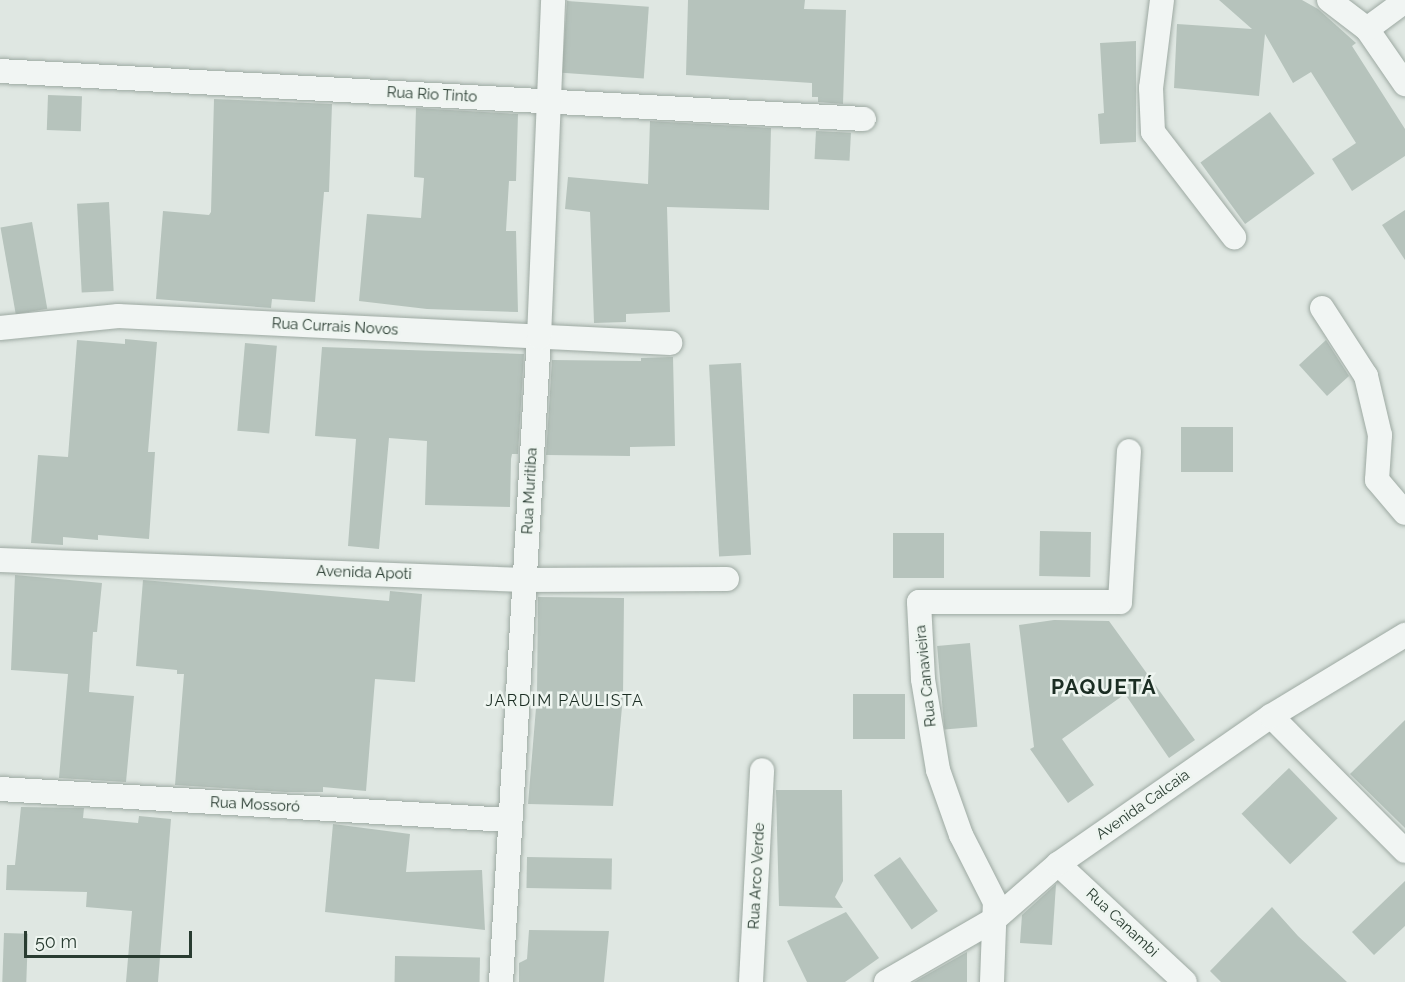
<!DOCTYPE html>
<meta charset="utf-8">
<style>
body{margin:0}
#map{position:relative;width:1405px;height:982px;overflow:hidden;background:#dfe7e2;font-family:Raleway,sans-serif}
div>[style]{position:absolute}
.building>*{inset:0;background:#b6c3bc;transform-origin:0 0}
.roads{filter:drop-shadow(0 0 2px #9da9a2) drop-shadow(0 0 2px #9da9a2)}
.minor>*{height:24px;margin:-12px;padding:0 12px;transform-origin:12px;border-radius:12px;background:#f1f5f3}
span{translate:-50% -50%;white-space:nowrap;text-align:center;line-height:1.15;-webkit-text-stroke:5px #eef5f0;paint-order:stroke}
.street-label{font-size:15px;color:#293c31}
.neighbourhood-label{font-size:16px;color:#1b2d23;letter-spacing:1.5px}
.district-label{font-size:21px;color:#1b2d23;font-weight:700;letter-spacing:1.5px}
.scale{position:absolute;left:24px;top:931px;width:168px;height:27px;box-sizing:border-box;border:3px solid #293c31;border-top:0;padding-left:8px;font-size:18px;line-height:21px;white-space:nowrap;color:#293c31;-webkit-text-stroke:4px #eef5f0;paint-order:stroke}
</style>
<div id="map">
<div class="building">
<i style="clip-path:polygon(688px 0,805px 0,804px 9px,846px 10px,843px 104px,818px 102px,818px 97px,812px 97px,812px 83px,686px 75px)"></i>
<i style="clip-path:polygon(1219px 0,1302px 0,1318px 9px,1356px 43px,1352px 46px,1405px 129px,1405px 156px,1352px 191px,1332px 159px,1356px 143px,1311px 72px,1293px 83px,1265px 34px,1259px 96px,1174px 88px,1177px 24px,1252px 29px)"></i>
<i style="left:567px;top:1px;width:82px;height:72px;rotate:4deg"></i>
<i style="clip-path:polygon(1136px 41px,1136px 142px,1100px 144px,1098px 114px,1104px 113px,1100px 43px)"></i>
<i style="left:48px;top:95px;width:34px;height:35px;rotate:2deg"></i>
<i style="clip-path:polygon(214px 99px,332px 104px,329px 192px,324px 192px,315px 302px,272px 299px,271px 308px,156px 299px,163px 211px,209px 215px,211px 212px)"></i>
<i style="clip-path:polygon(416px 108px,518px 114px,516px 181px,509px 181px,506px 231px,516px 231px,518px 312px,427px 309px,359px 301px,367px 214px,421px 218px,424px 178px,414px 177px)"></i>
<i style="left:1270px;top:112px;width:76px;height:86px;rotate:54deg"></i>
<i style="clip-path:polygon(650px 121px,771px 128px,769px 210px,667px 207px,670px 312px,626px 314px,626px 322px,594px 323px,590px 212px,565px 209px,568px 177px,648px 184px)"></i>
<i style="left:816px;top:131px;width:35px;height:28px;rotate:3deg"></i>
<i style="left:109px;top:202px;width:89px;height:32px;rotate:87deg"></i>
<i style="clip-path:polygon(1405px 210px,1405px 260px,1382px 225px)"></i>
<i style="left:32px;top:222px;width:88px;height:32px;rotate:80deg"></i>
<i style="clip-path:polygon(125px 339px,157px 342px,148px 452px,155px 452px,149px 539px,98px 535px,98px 540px,63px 537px,63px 545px,31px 543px,38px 455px,68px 457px,77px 340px,125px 344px)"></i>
<i style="clip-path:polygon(1326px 340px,1349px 376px,1327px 396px,1299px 365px)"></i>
<i style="left:245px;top:343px;width:32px;height:88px;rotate:5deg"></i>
<i style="clip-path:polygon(322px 347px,524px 354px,518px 454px,512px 454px,511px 459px,510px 507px,425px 505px,427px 441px,389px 438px,379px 549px,348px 546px,356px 439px,315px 436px)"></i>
<i style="clip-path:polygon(673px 357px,675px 446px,630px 447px,630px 456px,546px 455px,552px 360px,641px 361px,641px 358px)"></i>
<i style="left:741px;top:363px;width:192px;height:32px;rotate:87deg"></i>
<i style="left:1181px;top:427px;width:52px;height:45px"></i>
<i style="left:1040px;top:531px;width:51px;height:45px;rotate:1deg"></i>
<i style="left:893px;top:533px;width:51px;height:45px"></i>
<i style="clip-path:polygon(15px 575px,102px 583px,97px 632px,93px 632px,89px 692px,134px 696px,126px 782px,59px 778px,68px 674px,11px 670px)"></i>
<i style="clip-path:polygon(143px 580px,389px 601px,390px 591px,422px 594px,415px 682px,375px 679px,366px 791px,323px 787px,323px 792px,286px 792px,175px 785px,184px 674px,177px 674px,177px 670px,136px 666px)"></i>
<i style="clip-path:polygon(538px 597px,624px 598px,623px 696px,613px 806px,528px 804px,537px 696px)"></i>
<i style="clip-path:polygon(1054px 620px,1109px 621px,1195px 740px,1169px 758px,1125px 694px,1062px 739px,1094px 785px,1068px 803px,1030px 749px,1034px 747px,1019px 625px)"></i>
<i style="left:970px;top:643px;width:84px;height:33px;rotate:85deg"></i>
<i style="left:853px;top:694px;width:52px;height:45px"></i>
<i style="clip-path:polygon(1405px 720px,1405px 828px,1350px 774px)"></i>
<i style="left:1289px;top:768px;width:70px;height:66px;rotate:46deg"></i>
<i style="clip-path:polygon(776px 790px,842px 790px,843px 881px,835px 897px,843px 908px,779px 906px)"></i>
<i style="clip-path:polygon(21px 807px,84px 808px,83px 818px,138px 823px,139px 816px,171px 819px,158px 982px,126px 982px,132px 911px,86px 907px,87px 892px,6px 890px,7px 865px,15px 865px)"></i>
<i style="clip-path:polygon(333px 824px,410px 834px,406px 872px,482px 870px,485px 930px,325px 912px)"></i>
<i style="left:527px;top:857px;width:85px;height:31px;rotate:1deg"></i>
<i style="left:900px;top:857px;width:66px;height:32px;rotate:55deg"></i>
<i style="clip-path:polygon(1405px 881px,1405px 926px,1374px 955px,1352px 932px)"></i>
<i style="clip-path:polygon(1056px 884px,1052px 945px,1020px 943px,1022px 915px)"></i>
<i style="clip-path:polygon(1272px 907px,1298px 936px,1347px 982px,1221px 982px,1210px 971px)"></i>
<i style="clip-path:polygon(846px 912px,879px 958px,845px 982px,807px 982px,787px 941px)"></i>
<i style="clip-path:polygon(529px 930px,609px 931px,604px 982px,519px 982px,519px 963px,527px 959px)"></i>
<i style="left:4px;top:933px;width:24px;height:49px;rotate:2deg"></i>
<i style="clip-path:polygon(967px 952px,967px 982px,914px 982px)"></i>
<i style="left:395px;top:956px;width:85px;height:26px;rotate:1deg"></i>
</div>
<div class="roads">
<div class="minor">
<i style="left:1162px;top:0;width:89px;rotate:97.1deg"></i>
<i style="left:1151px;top:88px;width:44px;rotate:87.4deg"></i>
<i style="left:1153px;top:132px;width:133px;rotate:52.4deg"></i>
<i style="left:1329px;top:0;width:48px;rotate:37.3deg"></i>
<i style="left:1367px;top:29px;width:67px;rotate:55.4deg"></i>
<i style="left:1367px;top:29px;width:47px;rotate:-36.4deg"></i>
<i style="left:0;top:71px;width:865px;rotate:3.18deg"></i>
<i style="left:1322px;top:308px;width:81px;rotate:57.1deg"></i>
<i style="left:1366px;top:376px;width:61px;rotate:76.7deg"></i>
<i style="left:1380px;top:435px;width:45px;rotate:93.8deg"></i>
<i style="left:1377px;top:480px;width:43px;rotate:49.7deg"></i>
<i style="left:0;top:328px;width:119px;rotate:-5.8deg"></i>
<i style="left:118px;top:316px;width:553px;rotate:2.8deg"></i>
<i style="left:0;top:560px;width:525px;rotate:2.18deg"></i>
<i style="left:525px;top:580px;width:202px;rotate:-0.3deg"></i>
<i style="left:1271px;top:716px;width:190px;rotate:45.2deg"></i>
<i style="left:0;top:789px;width:510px;rotate:3.49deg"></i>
<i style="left:1058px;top:864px;width:173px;rotate:42.9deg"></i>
<i style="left:501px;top:982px;width:646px;rotate:-86.63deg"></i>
<i style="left:539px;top:337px;width:337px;rotate:-87.6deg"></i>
<i style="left:751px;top:982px;width:212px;rotate:-87deg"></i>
<i style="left:886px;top:982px;width:126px;rotate:-30deg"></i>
<i style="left:995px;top:919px;width:84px;rotate:-41.1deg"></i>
<i style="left:1058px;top:864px;width:259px;rotate:-34.8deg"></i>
<i style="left:1271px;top:716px;width:157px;rotate:-31.2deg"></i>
<i style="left:992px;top:982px;width:80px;rotate:-87.9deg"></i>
<i style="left:995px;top:902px;width:75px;rotate:-116.9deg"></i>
<i style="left:961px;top:835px;width:69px;rotate:-109.5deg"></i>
<i style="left:938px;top:770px;width:92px;rotate:-99.4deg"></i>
<i style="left:923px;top:679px;width:77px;rotate:-93deg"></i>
<i style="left:919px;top:602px;width:201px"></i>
<i style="left:1120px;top:602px;width:151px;rotate:-86.6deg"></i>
</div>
</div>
<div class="street-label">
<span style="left:432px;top:95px;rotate:3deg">Rua Rio Tinto</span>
<span style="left:335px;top:327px;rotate:3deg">Rua Currais Novos</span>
<span style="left:530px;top:491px;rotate:-87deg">Rua Muritiba</span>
<span style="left:364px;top:573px;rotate:2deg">Avenida Apoti</span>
<span style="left:926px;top:676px;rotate:-96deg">Rua Canavieira</span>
<span style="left:255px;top:805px;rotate:3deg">Rua Mossoró</span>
<span style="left:1143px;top:805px;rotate:-35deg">Avenida Calcaia</span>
<span style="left:757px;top:876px;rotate:-87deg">Rua Arco Verde</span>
<span style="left:1122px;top:923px;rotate:43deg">Rua Canambi</span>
</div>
<div class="neighbourhood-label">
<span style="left:565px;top:701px">JARDIM PAULISTA</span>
</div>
<div class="district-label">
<span style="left:1104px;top:687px">PAQUETÁ</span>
</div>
<div class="scale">50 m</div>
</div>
